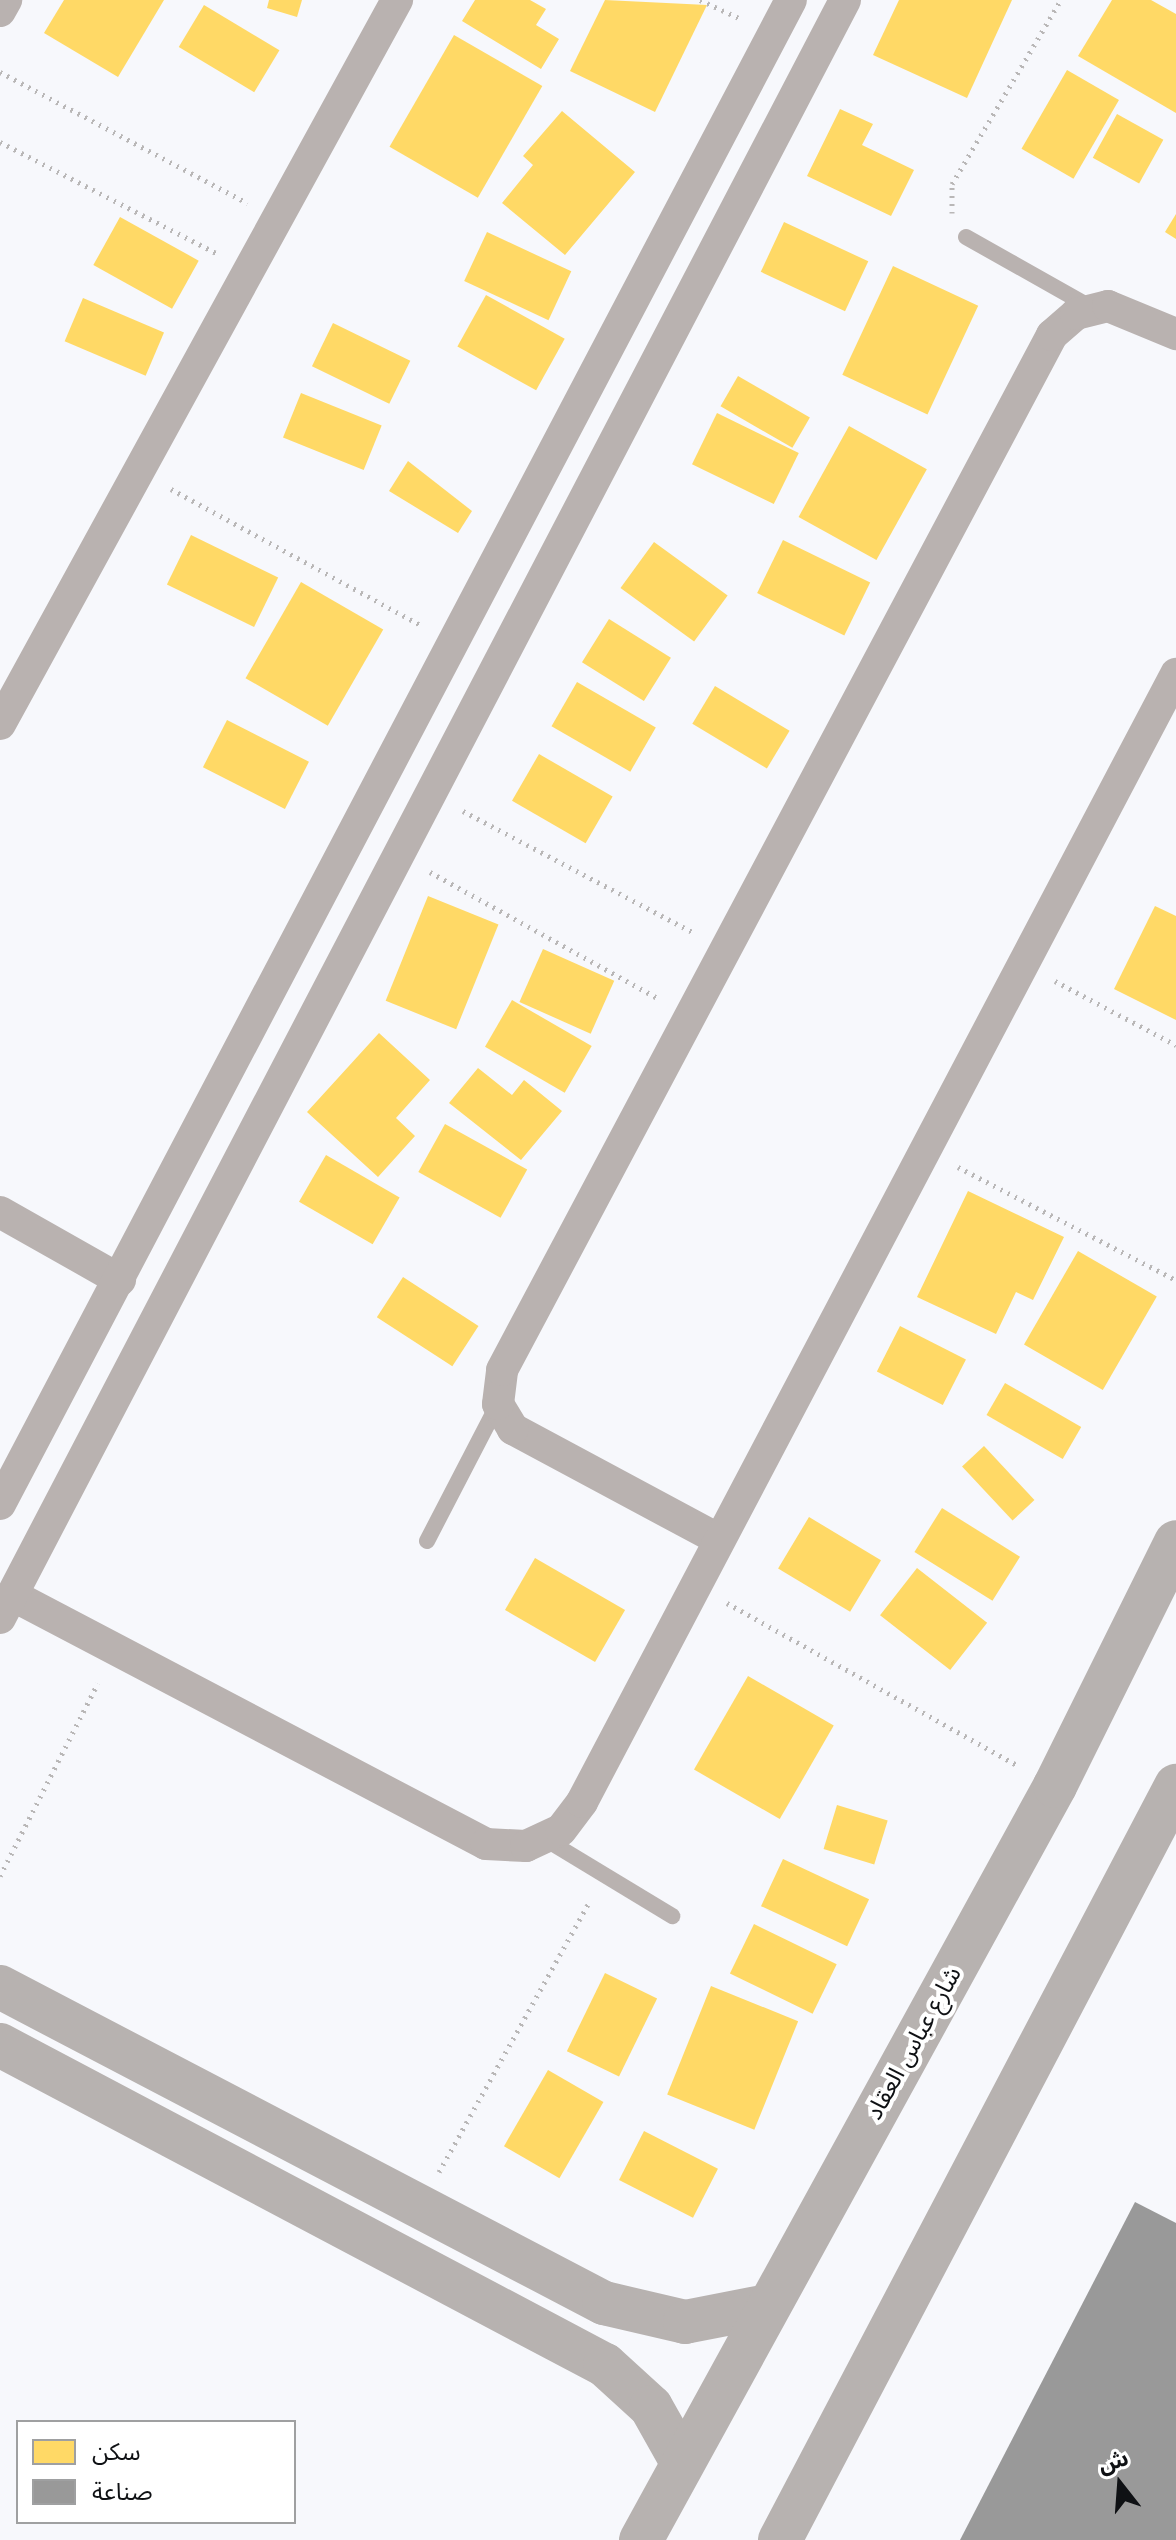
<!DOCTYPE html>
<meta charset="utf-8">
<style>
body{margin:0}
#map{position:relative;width:1176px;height:2540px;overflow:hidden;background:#f7f8fc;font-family:"PT Sans","Noto Sans Arabic",sans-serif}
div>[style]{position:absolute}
.homes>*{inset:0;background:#ffd966;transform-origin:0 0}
.industry>*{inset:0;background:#999}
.path>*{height:5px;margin-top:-2.5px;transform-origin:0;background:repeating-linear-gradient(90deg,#b9b7b7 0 2px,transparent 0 8px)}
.lane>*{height:16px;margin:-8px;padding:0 8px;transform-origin:8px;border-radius:8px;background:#b9b2b0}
.street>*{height:32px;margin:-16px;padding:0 16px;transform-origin:16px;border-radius:16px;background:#b9b2b0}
.secondary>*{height:44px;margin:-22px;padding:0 22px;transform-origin:22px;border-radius:22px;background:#b7b2b0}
span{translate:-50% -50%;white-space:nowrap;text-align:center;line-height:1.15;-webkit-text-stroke:8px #fff;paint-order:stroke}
.street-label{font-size:24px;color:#0f1114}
.legend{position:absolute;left:16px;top:2420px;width:280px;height:104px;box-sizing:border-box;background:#fff;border:2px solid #9fa0a1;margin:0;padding:10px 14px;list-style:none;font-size:24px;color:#0f1114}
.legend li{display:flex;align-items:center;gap:16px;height:40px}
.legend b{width:40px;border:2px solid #9fa0a1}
.north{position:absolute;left:1080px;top:2444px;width:80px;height:80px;-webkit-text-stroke:6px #fff;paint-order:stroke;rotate:343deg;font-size:22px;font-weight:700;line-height:32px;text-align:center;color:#0f1114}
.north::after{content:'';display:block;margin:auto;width:28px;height:36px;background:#0f1114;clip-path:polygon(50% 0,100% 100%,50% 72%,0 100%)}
</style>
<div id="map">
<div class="homes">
<i style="clip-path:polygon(64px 0,164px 0,118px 77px,44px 33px)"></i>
<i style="clip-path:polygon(269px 0,302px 0,297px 17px,267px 8px)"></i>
<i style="clip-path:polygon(475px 0,530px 0,546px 9px,536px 25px,559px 39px,541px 69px,462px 21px)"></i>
<i style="clip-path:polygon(605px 0,707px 5px,655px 112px,570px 71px)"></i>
<i style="clip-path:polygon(899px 0,1012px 0,967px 98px,873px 55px)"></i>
<i style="clip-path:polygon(1112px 0,1151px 0,1176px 14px,1176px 113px,1078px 56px)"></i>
<i style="left:204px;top:5px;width:88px;height:49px;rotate:31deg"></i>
<i style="left:454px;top:35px;width:102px;height:129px;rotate:30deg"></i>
<i style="left:1067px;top:70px;width:60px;height:91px;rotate:30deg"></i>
<i style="clip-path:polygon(840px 109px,873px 124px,862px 145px,914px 170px,891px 216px,807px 176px)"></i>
<i style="clip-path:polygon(562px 111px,635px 172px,565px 255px,502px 203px,533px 165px,523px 156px)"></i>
<i style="left:1117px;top:114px;width:53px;height:50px;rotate:29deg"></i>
<i style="clip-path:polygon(1176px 214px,1176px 239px,1165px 232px)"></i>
<i style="left:120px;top:217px;width:90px;height:55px;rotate:29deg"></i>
<i style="left:784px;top:222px;width:93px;height:55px;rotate:25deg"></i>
<i style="left:487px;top:232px;width:93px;height:54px;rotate:25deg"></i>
<i style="left:893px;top:266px;width:94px;height:120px;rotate:25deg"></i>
<i style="left:486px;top:295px;width:90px;height:59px;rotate:29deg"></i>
<i style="left:83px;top:298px;width:88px;height:47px;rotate:23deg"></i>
<i style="left:333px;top:323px;width:86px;height:48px;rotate:26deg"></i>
<i style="left:738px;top:376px;width:83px;height:35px;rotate:30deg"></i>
<i style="left:301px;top:393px;width:87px;height:48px;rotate:22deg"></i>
<i style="left:717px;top:413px;width:91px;height:57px;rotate:26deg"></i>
<i style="left:849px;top:426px;width:89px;height:104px;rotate:29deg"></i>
<i style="clip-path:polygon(408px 461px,472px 511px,458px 533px,389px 491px)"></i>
<i style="left:191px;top:535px;width:97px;height:55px;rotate:26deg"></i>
<i style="left:783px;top:540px;width:97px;height:59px;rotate:26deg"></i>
<i style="left:654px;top:542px;width:91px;height:57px;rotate:36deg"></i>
<i style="left:301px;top:582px;width:95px;height:111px;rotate:30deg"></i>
<i style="left:609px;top:619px;width:73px;height:51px;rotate:32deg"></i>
<i style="left:577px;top:682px;width:91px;height:51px;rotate:30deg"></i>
<i style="left:715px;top:686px;width:87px;height:44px;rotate:31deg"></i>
<i style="left:227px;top:720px;width:92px;height:53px;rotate:27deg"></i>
<i style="left:539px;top:754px;width:85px;height:54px;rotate:30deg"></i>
<i style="left:428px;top:896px;width:76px;height:113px;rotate:22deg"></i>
<i style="clip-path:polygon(1155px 906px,1176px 916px,1176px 1020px,1114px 989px)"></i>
<i style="left:543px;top:949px;width:78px;height:58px;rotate:24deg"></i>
<i style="left:512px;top:1000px;width:92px;height:54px;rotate:30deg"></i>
<i style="clip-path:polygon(379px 1033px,430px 1080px,396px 1118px,415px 1136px,378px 1177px,307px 1112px)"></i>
<i style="clip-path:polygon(478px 1068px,512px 1095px,524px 1080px,562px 1111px,521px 1160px,449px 1103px)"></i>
<i style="left:445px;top:1124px;width:94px;height:55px;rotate:29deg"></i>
<i style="left:326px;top:1155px;width:85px;height:54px;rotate:30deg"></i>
<i style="clip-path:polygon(968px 1191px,1064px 1237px,1033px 1300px,1016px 1292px,996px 1334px,917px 1297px)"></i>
<i style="left:1078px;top:1251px;width:91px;height:108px;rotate:30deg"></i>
<i style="left:403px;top:1277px;width:90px;height:48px;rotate:33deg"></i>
<i style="left:900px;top:1326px;width:74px;height:51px;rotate:27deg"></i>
<i style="left:1005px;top:1383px;width:88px;height:37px;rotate:30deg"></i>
<i style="left:984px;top:1446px;width:74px;height:30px;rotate:47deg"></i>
<i style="left:942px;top:1508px;width:92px;height:52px;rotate:32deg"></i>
<i style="left:809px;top:1517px;width:84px;height:60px;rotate:31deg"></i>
<i style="left:535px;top:1558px;width:104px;height:60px;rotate:30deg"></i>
<i style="left:917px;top:1568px;width:89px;height:60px;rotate:38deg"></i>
<i style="left:748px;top:1676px;width:99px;height:108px;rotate:30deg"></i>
<i style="left:837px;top:1805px;width:53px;height:46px;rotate:17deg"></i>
<i style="left:783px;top:1859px;width:95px;height:52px;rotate:25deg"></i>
<i style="left:754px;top:1924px;width:92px;height:55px;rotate:26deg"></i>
<i style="left:605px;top:1973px;width:58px;height:87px;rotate:26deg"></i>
<i style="left:711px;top:1986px;width:94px;height:117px;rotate:22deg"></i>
<i style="left:548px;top:2070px;width:64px;height:88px;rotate:30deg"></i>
<i style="left:644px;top:2131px;width:83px;height:55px;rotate:27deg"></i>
</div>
<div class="industry">
<i style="clip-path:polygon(1135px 2202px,1176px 2223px,1176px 2540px,960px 2540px)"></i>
</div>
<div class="path">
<i style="left:700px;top:0;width:43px;rotate:24.8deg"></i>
<i style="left:0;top:72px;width:280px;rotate:27.9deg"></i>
<i style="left:0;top:142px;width:243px;rotate:27.2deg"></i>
<i style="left:952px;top:213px;width:29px;rotate:-90deg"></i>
<i style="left:952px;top:184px;width:214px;rotate:-59.4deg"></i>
<i style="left:171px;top:489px;width:286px;rotate:28.6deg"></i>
<i style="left:463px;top:811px;width:261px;rotate:27.8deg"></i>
<i style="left:430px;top:872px;width:262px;rotate:29deg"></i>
<i style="left:1055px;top:981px;width:137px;rotate:27.9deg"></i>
<i style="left:958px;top:1167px;width:246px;rotate:27.4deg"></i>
<i style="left:727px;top:1603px;width:334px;rotate:29.2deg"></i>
<i style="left:0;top:1876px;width:216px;rotate:-63.1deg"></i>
<i style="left:439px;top:2172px;width:310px;rotate:-60.9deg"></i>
</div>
<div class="lane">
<i style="left:966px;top:237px;width:142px;rotate:29.4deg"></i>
<i style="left:427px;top:1541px;width:154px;rotate:-62.6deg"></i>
<i style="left:545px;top:1839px;width:149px;rotate:31.2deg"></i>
</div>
<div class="street">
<i style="left:0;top:11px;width:13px;rotate:-61deg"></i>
<i style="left:0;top:724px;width:826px;rotate:-61.26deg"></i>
<i style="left:0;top:1212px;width:138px;rotate:29.5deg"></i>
<i style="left:0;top:1504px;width:1699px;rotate:-62.26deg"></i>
<i style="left:718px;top:1539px;width:233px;rotate:-151.8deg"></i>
<i style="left:513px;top:1429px;width:29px;rotate:-121deg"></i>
<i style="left:498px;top:1404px;width:34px;rotate:-83deg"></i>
<i style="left:502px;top:1370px;width:1172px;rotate:-62.01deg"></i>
<i style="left:1052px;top:335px;width:32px;rotate:-41deg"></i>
<i style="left:1076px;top:314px;width:33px;rotate:-14deg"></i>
<i style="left:1108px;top:306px;width:74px;rotate:22.4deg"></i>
<i style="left:12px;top:1595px;width:535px;rotate:27.71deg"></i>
<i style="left:486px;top:1844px;width:40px;rotate:2.9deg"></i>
<i style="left:526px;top:1846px;width:38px;rotate:-25deg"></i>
<i style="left:561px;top:1830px;width:35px;rotate:-53deg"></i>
<i style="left:582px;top:1802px;width:1275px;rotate:-62.23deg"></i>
<i style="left:0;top:1618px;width:1825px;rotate:-62.42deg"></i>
</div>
<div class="secondary">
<i style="left:0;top:1987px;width:682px;rotate:27.62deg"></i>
<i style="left:604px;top:2303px;width:83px;rotate:13.2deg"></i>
<i style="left:685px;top:2322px;width:84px;rotate:-11deg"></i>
<i style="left:0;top:2045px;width:684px;rotate:27.88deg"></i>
<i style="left:605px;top:2365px;width:62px;rotate:42.4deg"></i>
<i style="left:651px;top:2407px;width:63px;rotate:60.6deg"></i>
<i style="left:641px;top:2540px;width:860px;rotate:-61.23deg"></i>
<i style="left:1055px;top:1786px;width:272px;rotate:-63.6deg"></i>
<i style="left:780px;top:2540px;width:852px;rotate:-62.29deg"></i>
</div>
<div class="street-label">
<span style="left:913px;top:2043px;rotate:-61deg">شارع عباس العقاد</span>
</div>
<ul class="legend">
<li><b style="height:22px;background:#ffd966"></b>سكن</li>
<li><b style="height:22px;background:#999"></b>صناعة</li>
</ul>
<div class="north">ش</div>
</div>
